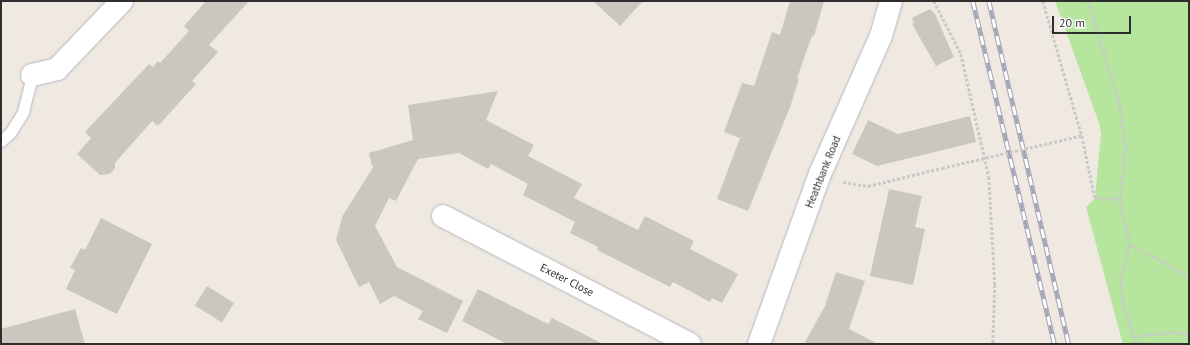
<!DOCTYPE html>
<style>
body{margin:0}
#map{position:relative;width:1190px;height:345px;overflow:hidden;background:#efe9e1;font-family:"PT Sans",sans-serif}
div>[style]{position:absolute}
.green>*{inset:0;background:#b6e59e}
.building>*{inset:0;background:#cbc7bf;transform-origin:0 0}
.path>*{height:2.5px;margin-top:-1.25px;transform-origin:0;background:repeating-linear-gradient(90deg,#c9c9c9 0 3px,transparent 0 5px)}
.roads{filter:drop-shadow(0 0 1px #b4b7c1) drop-shadow(0 0 1px #b4b7c1)}
.service>*{height:11px;margin:-5.5px;padding:0 5.5px;transform-origin:5.5px;border-radius:5.5px;background:#fff}
.minor>*{height:22px;margin:-11px;padding:0 11px;transform-origin:11px;border-radius:11px;background:#fff}
.rail>*{height:4.5px;margin-top:-2.25px;transform-origin:0;background:repeating-linear-gradient(90deg,#fff 0 9px,#a3a6b8 0 18px);box-sizing:border-box;border-block:1px solid #a3a6b8}
.path-bridge>*{height:2.5px;margin-top:-1.25px;transform-origin:0;background:repeating-linear-gradient(90deg,#c9c9c9 0 3px,transparent 0 5px)}
span{translate:-50% -50%;white-space:nowrap;text-align:center;line-height:1.15;-webkit-text-stroke:3.5px #fff;paint-order:stroke}
.street-label{font-size:11px;color:#2e2e2e}
.frame{position:absolute;inset:0;border:2px solid #2e2e2e;pointer-events:none}
.scale{position:absolute;left:1052px;top:16px;width:79px;height:18px;box-sizing:border-box;border:2px solid #2e2e2e;border-top:0;padding-left:5px;font-size:12px;line-height:14px;white-space:nowrap;color:#2e2e2e;-webkit-text-stroke:3px #fff;paint-order:stroke}
</style>
<div id="map">
<div class="green">
<i style="clip-path:polygon(1055px 1px,1189px 1px,1189px 344px,1123px 344px,1086px 207px,1095px 198px,1101px 134px,1099px 123px)"></i>
</div>
<div class="building">
<i style="clip-path:polygon(206px 1px,249px 1px,209px 45px,218px 52px,192px 81px,196px 84px,158px 126px,152px 121px,115px 163px,115px 168px,110px 174px,100px 175px,77px 154px,91px 138px,85px 132px,149px 64px,153px 67px,158px 61px,160px 63px,189px 31px,184px 26px)"></i>
<i style="clip-path:polygon(593px 1px,643px 1px,620px 26px)"></i>
<i style="clip-path:polygon(790px 1px,824px 1px,814px 36px,812px 36px,797px 78px,799px 79px,790px 107px,748px 211px,717px 199px,740px 138px,724px 132px,742px 83px,754px 86px,772px 32px,780px 35px)"></i>
<i style="clip-path:polygon(930px 9px,935px 14px,954px 57px,936px 66px,912px 24px,914px 23px,912px 18px)"></i>
<i style="clip-path:polygon(498px 91px,486px 120px,534px 145px,528px 156px,582px 184px,574px 198px,638px 230px,645px 216px,694px 241px,690px 249px,738px 274px,722px 303px,712px 298px,710px 302px,673px 282px,670px 287px,597px 250px,598px 247px,570px 233px,575px 222px,523px 195px,528px 184px,491px 164px,488px 169px,459px 153px,418px 159px,396px 201px,389px 198px,375px 226px,397px 267px,463px 301px,447px 333px,418px 319px,423px 311px,394px 296px,380px 304px,369px 282px,359px 287px,336px 240px,343px 215px,374px 166px,372px 166px,369px 153px,413px 140px,408px 105px)"></i>
<i style="clip-path:polygon(970px 116px,976px 142px,877px 166px,852px 154px,868px 120px,898px 134px)"></i>
<i style="clip-path:polygon(889px 189px,922px 196px,915px 227px,925px 229px,913px 285px,870px 276px)"></i>
<i style="clip-path:polygon(101px 218px,152px 244px,117px 314px,66px 289px,75px 270px,70px 268px,81px 248px,85px 250px)"></i>
<i style="clip-path:polygon(836px 272px,865px 281px,849px 329px,878px 344px,804px 344px,825px 306px)"></i>
<i style="left:207px;top:286px;width:32px;height:23px;rotate:32deg"></i>
<i style="clip-path:polygon(478px 289px,548px 324px,552px 318px,603px 344px,507px 344px,462px 321px)"></i>
<i style="clip-path:polygon(75px 309px,85px 344px,1px 344px,1px 329px)"></i>
</div>
<div class="path">
<i style="left:934px;top:1px;width:59px;rotate:63deg"></i>
<i style="left:961px;top:54px;width:126px;rotate:77.2deg"></i>
<i style="left:989px;top:177px;width:108px;rotate:86.8deg"></i>
<i style="left:995px;top:285px;width:59px;rotate:91.9deg"></i>
<i style="left:1043px;top:1px;width:141px;rotate:73.9deg"></i>
<i style="left:1082px;top:136px;width:3px;rotate:180deg"></i>
<i style="left:1088px;top:1px;width:104px;rotate:72.6deg"></i>
<i style="left:1119px;top:100px;width:47px;rotate:81.3deg"></i>
<i style="left:1126px;top:146px;width:53px;rotate:96.5deg"></i>
<i style="left:1082px;top:136px;width:63px;rotate:78.2deg"></i>
<i style="left:1095px;top:198px;width:25px;rotate:2deg"></i>
<i style="left:1120px;top:199px;width:46px;rotate:77.5deg"></i>
<i style="left:1130px;top:244px;width:37px;rotate:104deg"></i>
<i style="left:1121px;top:280px;width:22px;rotate:85deg"></i>
<i style="left:1123px;top:302px;width:44px;rotate:71.6deg"></i>
<i style="left:843px;top:182px;width:25px;rotate:9deg"></i>
<i style="left:868px;top:186px;width:76px;rotate:-13.7deg"></i>
<i style="left:1130px;top:244px;width:67px;rotate:28.5deg"></i>
<i style="left:1134px;top:336px;width:41px;rotate:-5.6deg"></i>
<i style="left:1175px;top:332px;width:14px;rotate:12deg"></i>
</div>
<div class="roads">
<div class="service">
<i style="left:1px;top:141px;width:12px;rotate:-42deg"></i>
<i style="left:10px;top:133px;width:25px;rotate:-58deg"></i>
<i style="left:23px;top:112px;width:38px;rotate:-76deg"></i>
</div>
<div class="minor">
<i style="left:32px;top:75px;width:26px;rotate:-13deg"></i>
<i style="left:57px;top:69px;width:94px;rotate:-46.3deg"></i>
<i style="left:443px;top:216px;width:278px;rotate:27.4deg"></i>
<i style="left:759px;top:344px;width:181px;rotate:-70.3deg"></i>
<i style="left:820px;top:174px;width:151px;rotate:-66.2deg"></i>
<i style="left:881px;top:36px;width:36px;rotate:-74deg"></i>
</div>
</div>
<div class="rail">
<i style="left:973px;top:1px;width:353px;rotate:76.6deg"></i>
<i style="left:989px;top:1px;width:352px;rotate:76.9deg"></i>
</div>
<div class="path-bridge">
<i style="left:942px;top:168px;width:141px;rotate:-13.1deg"></i>
</div>
<div class="street-label">
<span style="left:823px;top:172px;rotate:-68deg">Heathbank Road</span>
<span style="left:567px;top:280px;rotate:27deg">Exeter Close</span>
</div>
<div class="frame"></div>
<div class="scale">20 m</div>
</div>
